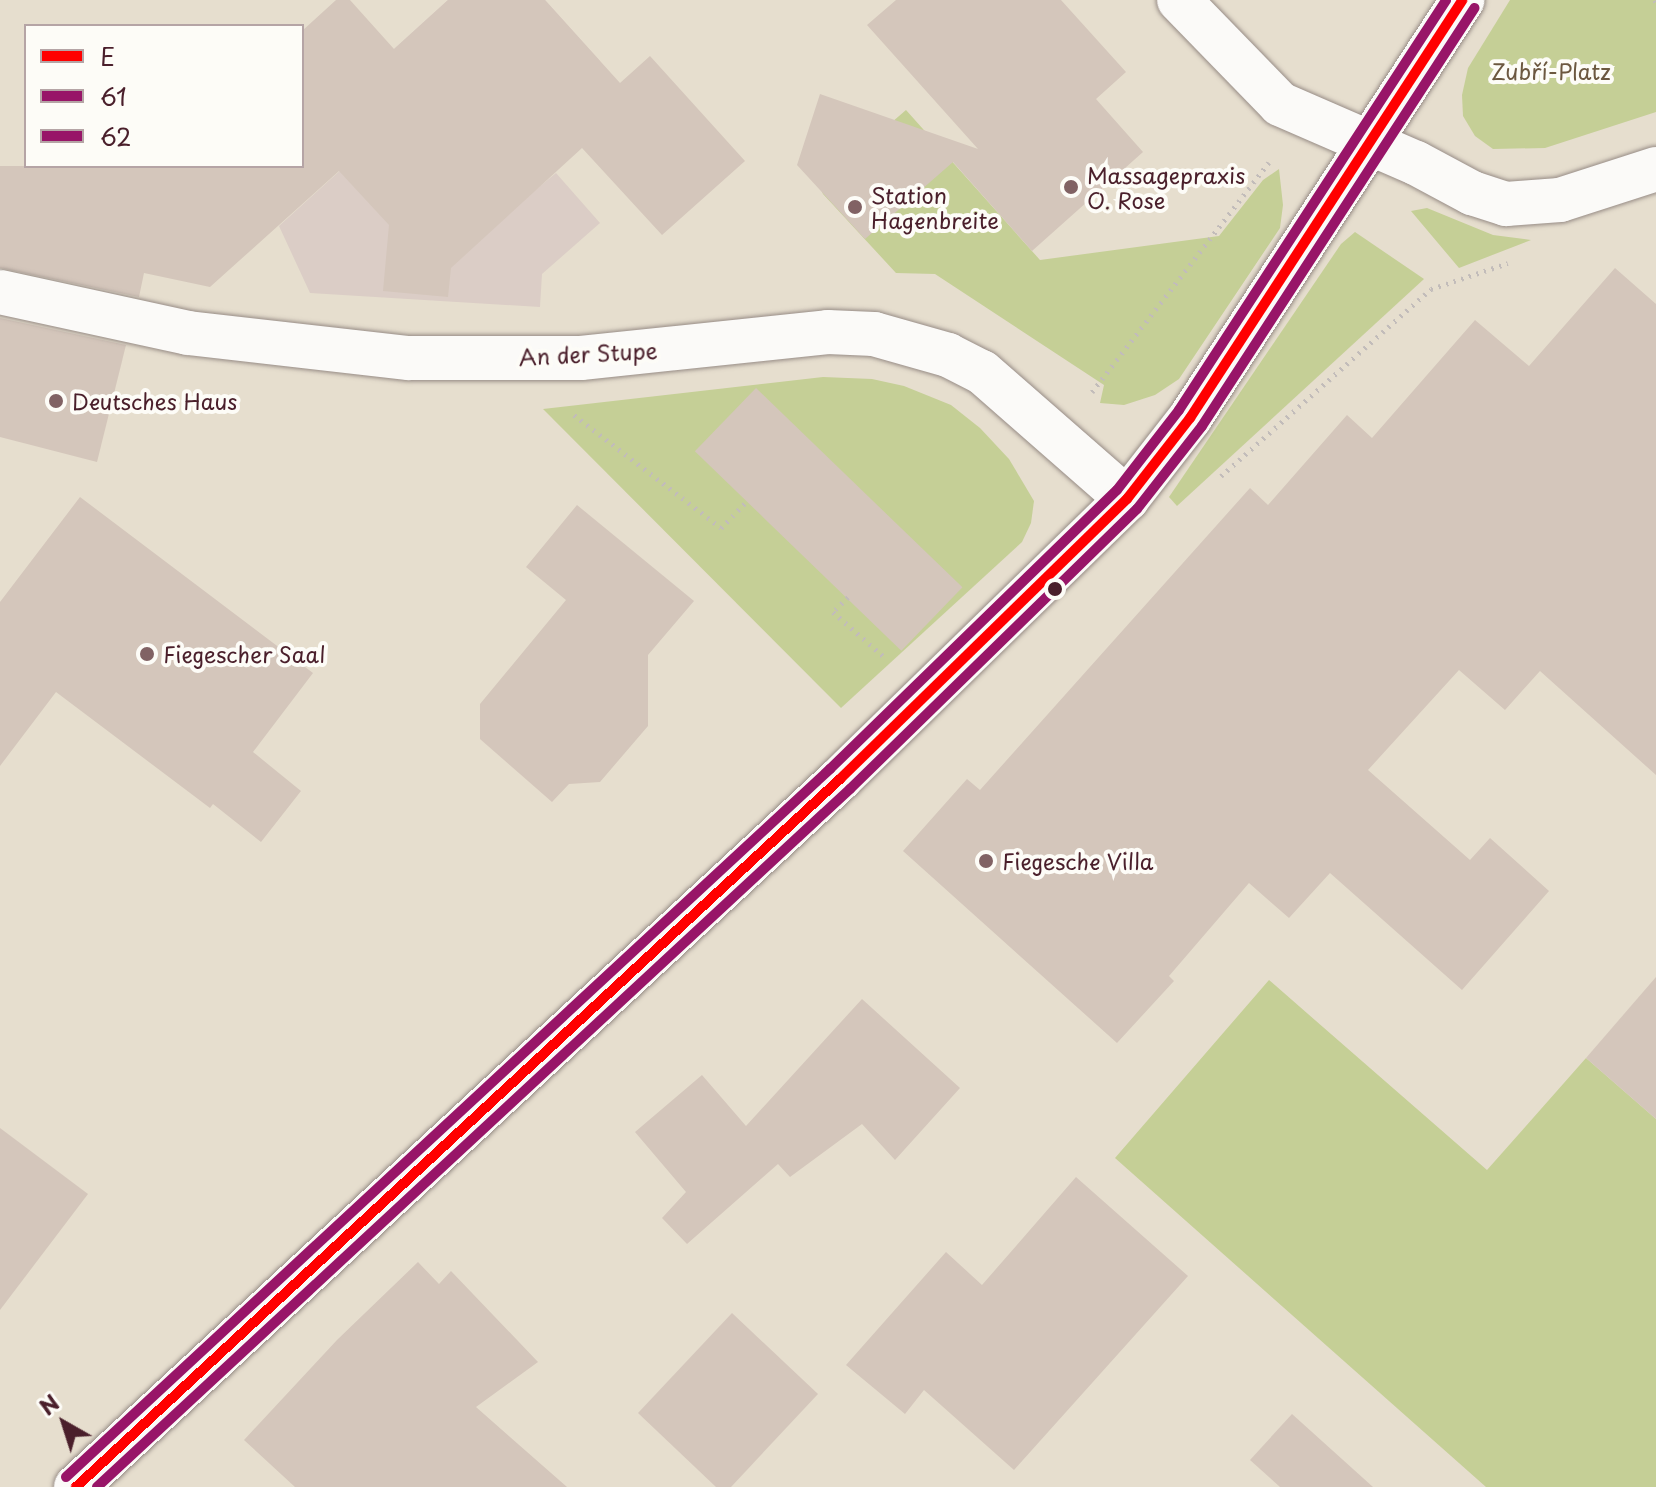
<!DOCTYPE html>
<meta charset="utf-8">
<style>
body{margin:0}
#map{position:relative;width:1656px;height:1487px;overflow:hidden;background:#e6dece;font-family:"Playpen Sans",sans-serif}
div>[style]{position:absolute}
.industrial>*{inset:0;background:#dbcdc6}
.green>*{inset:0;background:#c5cf96}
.building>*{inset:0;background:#d4c6bb;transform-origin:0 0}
.path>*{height:5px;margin-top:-2.5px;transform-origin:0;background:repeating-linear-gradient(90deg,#c2bcba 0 2px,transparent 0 8px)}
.roads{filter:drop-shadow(0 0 2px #978c86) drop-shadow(0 0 2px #978c86)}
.minor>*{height:44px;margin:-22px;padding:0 22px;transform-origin:22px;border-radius:22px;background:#fbfaf8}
.bus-1>*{height:10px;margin:-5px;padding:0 5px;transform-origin:5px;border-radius:5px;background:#f00}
.bus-2>*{height:10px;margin:-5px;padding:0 5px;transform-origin:5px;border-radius:5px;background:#981568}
.bus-3>*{height:10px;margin:-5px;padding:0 5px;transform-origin:5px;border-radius:5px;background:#981568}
.dots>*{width:22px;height:22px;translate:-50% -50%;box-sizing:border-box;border:4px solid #fdfcf7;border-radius:50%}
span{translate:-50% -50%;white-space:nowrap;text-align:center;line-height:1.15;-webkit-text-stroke:8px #fdfcf7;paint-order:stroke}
.park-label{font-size:22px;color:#6c5840}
.poi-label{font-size:22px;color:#4a1f2b}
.left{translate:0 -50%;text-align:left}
.street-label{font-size:22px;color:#4a1f2b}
.legend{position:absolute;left:24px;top:24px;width:280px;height:144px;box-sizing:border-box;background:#fdfcf7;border:2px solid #b5a4a5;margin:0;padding:10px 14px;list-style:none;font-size:24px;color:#4a1f2b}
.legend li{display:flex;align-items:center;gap:16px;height:40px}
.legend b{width:40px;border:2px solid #b5a4a5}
.north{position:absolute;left:24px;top:1383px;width:80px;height:80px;-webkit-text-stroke:6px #fdfcf7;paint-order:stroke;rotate:321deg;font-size:22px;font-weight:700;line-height:32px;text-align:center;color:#4a1f2b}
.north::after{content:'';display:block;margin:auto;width:28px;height:36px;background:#4a1f2b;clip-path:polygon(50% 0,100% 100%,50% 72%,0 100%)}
</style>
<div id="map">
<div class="industrial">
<i style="clip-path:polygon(448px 0,545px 0,600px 61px,533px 192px,556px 173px,600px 223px,542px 274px,540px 307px,310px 293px,279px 226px,430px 89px,394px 49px)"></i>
</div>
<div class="green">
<i style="clip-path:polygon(1510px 0,1656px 0,1656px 112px,1545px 148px,1493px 149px,1475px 136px,1463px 116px,1462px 95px,1468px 68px)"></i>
<i style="clip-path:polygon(906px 110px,1040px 260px,1219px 236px,1263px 180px,1279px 169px,1283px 205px,1280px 228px,1179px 379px,1155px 395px,1124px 405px,1100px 403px,1104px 385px,935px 274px,896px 273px,823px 194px,819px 185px)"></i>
<i style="clip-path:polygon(1427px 208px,1493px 235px,1531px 240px,1459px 268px,1411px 211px)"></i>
<i style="clip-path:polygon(1355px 232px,1424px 279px,1177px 506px,1169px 497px,1341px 244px)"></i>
<i style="clip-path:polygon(823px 377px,872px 379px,904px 386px,951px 405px,980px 428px,1009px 459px,1034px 501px,1031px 523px,1022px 542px,841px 708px,543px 409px)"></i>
<i style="clip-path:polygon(1269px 980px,1487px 1170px,1586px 1058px,1656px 1119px,1656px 1487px,1486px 1487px,1115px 1158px)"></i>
</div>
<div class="building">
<i style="clip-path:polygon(336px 0,350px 0,394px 49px,448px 0,545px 0,620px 83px,650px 56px,745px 161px,662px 235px,582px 148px,451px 268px,448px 297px,383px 291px,389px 225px,339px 171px,210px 287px,144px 273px,139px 297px,0 268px,0 166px,302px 166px,302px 31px)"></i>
<i style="clip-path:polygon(896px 0,1061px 0,1126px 72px,1096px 99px,1143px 152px,1032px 251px,953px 162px,865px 239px,797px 165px,820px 94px,978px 149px,867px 25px)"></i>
<i style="clip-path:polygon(1615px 268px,1656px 304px,1656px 775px,1540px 671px,1505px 710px,1459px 670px,1368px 770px,1470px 860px,1490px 838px,1549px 891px,1462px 990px,1330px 873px,1289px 918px,1249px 883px,1169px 976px,1174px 981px,1117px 1043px,903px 851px,967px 779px,980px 790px,1250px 488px,1268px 505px,1347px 415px,1372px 438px,1475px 320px,1529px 366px)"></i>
<i style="clip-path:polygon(0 318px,126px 345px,97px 462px,0 437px)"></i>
<i style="left:756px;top:388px;width:287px;height:88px;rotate:44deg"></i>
<i style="clip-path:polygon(80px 497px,313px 673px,253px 752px,301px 791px,261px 842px,213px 804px,210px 808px,56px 692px,0 766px,0 602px)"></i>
<i style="clip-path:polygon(577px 505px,694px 601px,648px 655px,648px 726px,600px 782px,569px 784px,552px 802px,480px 739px,480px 704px,566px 600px,526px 567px)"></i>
<i style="clip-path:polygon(1656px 977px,1656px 1119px,1586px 1058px)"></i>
<i style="clip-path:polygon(862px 999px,960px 1088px,895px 1160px,862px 1124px,790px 1177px,778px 1164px,687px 1244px,662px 1218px,686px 1192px,635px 1132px,702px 1075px,746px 1126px)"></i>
<i style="clip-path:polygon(0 1128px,88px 1194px,0 1310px)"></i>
<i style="clip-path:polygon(1076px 1177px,1188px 1276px,1014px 1470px,924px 1390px,905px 1414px,846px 1365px,946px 1252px,982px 1285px)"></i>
<i style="clip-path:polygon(418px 1262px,439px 1284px,451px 1271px,538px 1362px,476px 1407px,567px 1487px,295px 1487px,244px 1440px,337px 1340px)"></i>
<i style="clip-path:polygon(732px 1313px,818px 1394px,731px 1487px,716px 1487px,638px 1413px)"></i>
<i style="clip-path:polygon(1292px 1414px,1373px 1487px,1280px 1487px,1250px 1460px)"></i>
</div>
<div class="path">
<i style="left:1655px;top:0;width:2px;rotate:63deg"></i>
<i style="left:1092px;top:392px;width:290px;rotate:-52.4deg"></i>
<i style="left:574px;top:415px;width:185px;rotate:37.5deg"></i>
<i style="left:721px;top:528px;width:37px;rotate:-46deg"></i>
<i style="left:1221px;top:476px;width:281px;rotate:-41.7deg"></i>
<i style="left:1431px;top:289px;width:81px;rotate:-18.7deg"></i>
<i style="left:848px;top:597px;width:21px;rotate:135deg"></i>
<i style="left:833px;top:612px;width:68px;rotate:41.4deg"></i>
</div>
<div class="roads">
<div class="minor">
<i style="left:1179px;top:0;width:145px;rotate:45.8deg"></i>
<i style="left:1280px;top:104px;width:148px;rotate:23.5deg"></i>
<i style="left:1416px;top:163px;width:64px;rotate:28.2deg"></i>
<i style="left:1472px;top:193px;width:36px;rotate:18deg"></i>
<i style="left:1506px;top:204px;width:54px;rotate:-4.2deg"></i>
<i style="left:1560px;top:200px;width:101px;rotate:-17.9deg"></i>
<i style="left:0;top:292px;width:192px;rotate:12.3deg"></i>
<i style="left:188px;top:333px;width:222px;rotate:6.5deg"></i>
<i style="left:409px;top:358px;width:172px"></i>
<i style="left:581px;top:358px;width:248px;rotate:-6deg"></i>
<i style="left:828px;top:332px;width:46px;rotate:2.5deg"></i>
<i style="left:874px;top:334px;width:77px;rotate:15.8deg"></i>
<i style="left:948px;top:355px;width:38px;rotate:27deg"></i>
<i style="left:982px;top:372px;width:193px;rotate:41.2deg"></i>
<i style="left:76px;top:1487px;width:1042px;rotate:-42.82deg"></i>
<i style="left:840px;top:779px;width:401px;rotate:-44.3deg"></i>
<i style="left:1127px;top:499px;width:103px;rotate:-52.1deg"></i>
<i style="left:1190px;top:418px;width:499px;rotate:-56.9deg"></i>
</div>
</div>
<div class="bus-1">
<i style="left:76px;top:1487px;width:1042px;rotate:-42.82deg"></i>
<i style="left:840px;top:779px;width:401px;rotate:-44.3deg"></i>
<i style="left:1127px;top:499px;width:103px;rotate:-52.1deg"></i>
<i style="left:1190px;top:418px;width:499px;rotate:-56.9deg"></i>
</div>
<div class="bus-2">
<i style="left:97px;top:1487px;width:1027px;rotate:-42.83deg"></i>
<i style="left:850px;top:789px;width:401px;rotate:-44.3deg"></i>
<i style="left:1137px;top:509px;width:105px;rotate:-51.9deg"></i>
<i style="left:1202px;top:426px;width:499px;rotate:-56.9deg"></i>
</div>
<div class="bus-3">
<i style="left:66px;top:1477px;width:1042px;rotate:-42.82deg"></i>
<i style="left:830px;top:769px;width:400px;rotate:-44.2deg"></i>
<i style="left:1117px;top:490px;width:101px;rotate:-52.2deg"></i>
<i style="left:1179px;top:410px;width:489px;rotate:-56.9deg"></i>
</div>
<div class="dots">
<i style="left:1071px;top:187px;background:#816264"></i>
<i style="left:855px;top:207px;background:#816264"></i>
<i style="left:56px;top:401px;background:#816264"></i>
<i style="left:1055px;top:589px;background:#4a1f2b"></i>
<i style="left:147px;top:654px;background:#816264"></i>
<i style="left:986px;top:861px;background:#816264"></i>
</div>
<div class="park-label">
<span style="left:1551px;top:71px">Zubří-Platz</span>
</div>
<div class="poi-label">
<span class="left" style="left:1087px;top:187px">Massagepraxis<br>O. Rose</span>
<span class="left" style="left:871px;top:207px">Station<br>Hagenbreite</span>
<span class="left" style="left:72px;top:401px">Deutsches Haus</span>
<span class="left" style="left:163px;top:654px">Fiegescher Saal</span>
<span class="left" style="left:1002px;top:861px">Fiegesche Villa</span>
</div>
<div class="street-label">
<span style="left:588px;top:353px;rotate:-3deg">An der Stupe</span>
</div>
<ul class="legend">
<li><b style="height:10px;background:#f00"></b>E</li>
<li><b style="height:10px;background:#981568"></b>61</li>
<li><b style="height:10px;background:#981568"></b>62</li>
</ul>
<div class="north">N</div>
</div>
